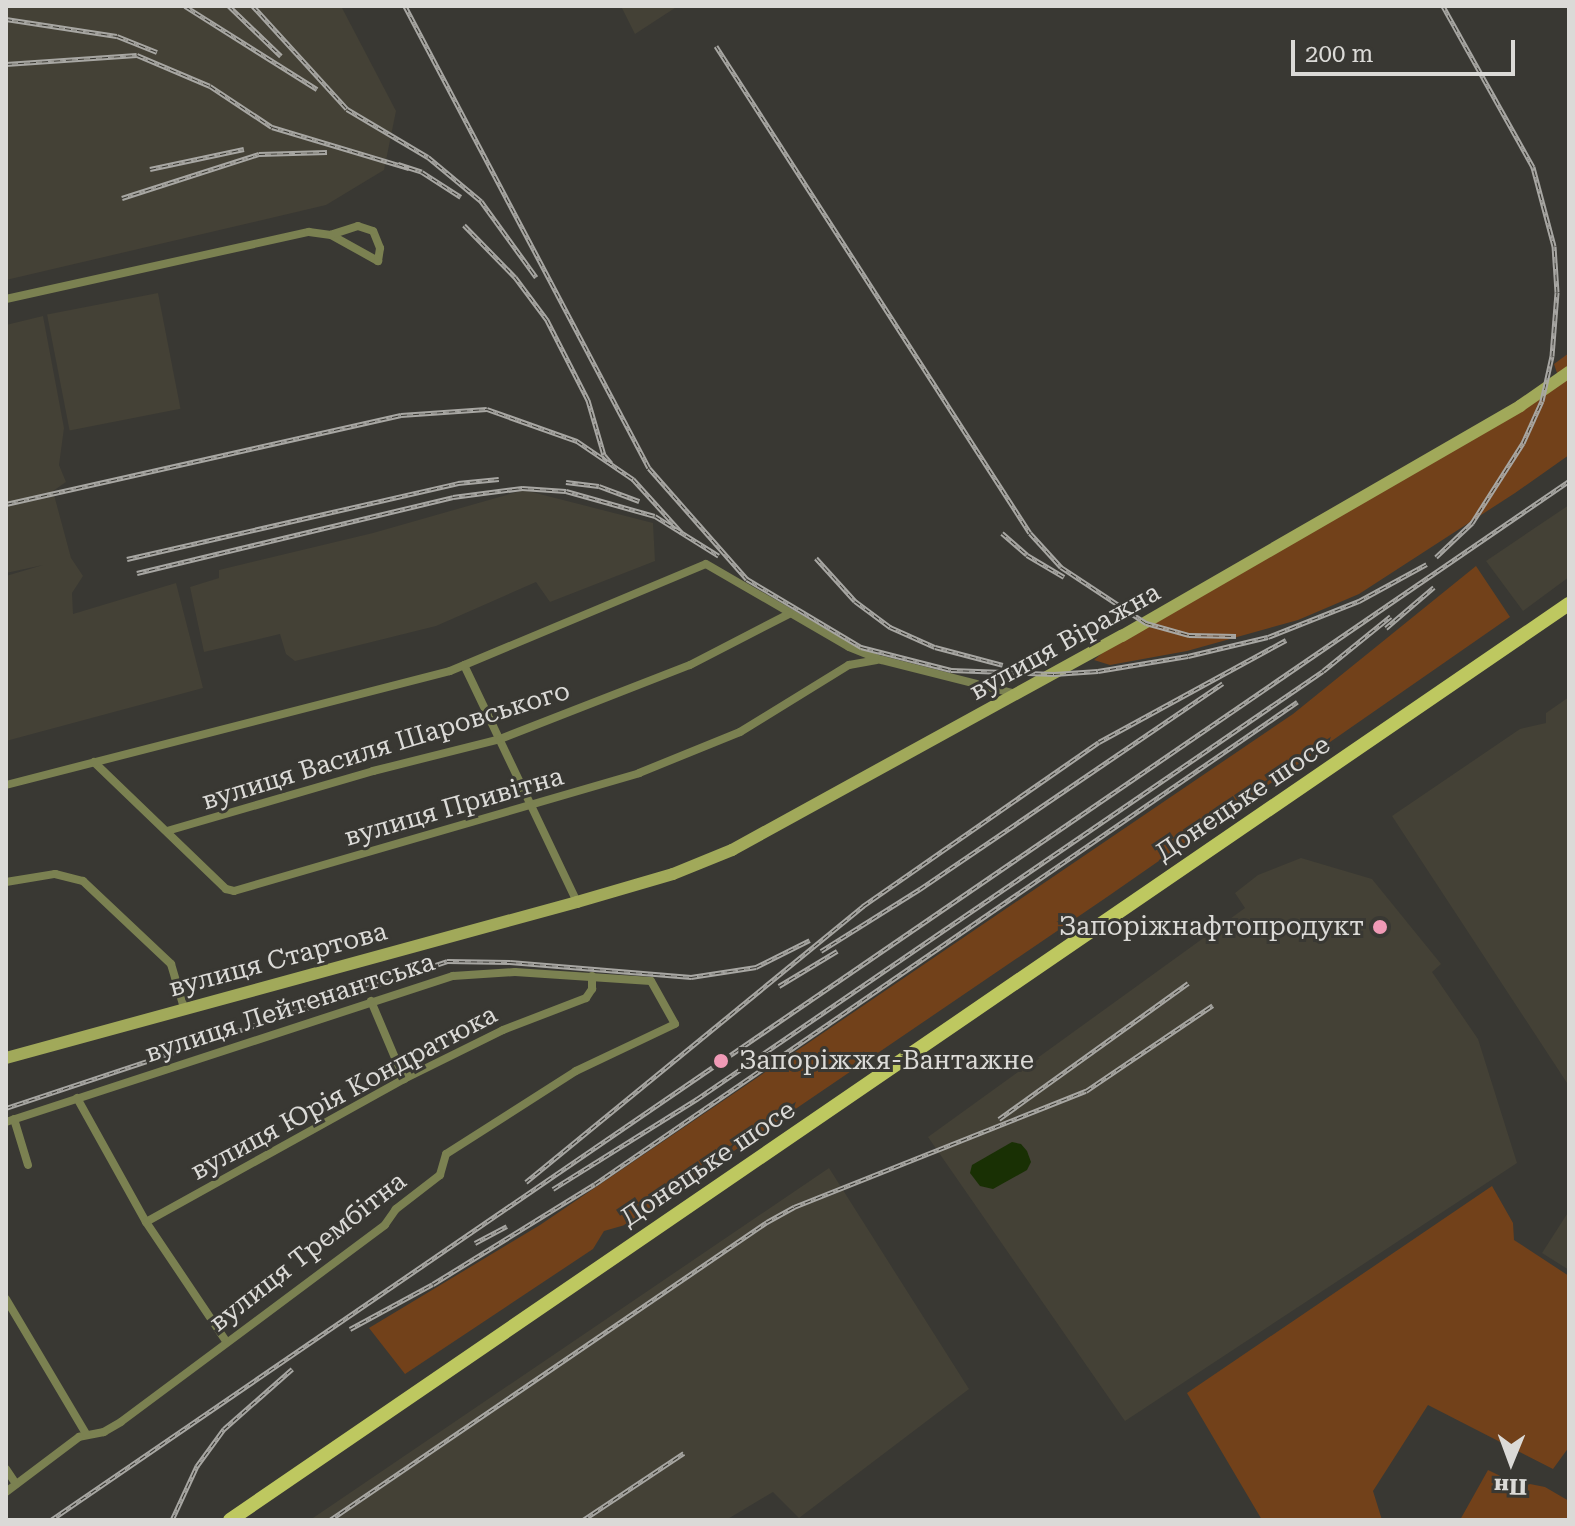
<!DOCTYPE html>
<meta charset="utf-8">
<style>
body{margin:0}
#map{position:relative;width:1575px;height:1526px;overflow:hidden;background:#393833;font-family:"Roboto Serif",serif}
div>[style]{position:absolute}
.built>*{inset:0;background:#444136;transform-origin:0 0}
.green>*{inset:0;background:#72411a}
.water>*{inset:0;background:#193004}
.minor>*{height:8px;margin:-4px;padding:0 4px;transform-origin:4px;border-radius:4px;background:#7b8151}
.secondary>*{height:12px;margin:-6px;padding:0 6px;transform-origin:6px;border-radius:6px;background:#a1a95a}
.primary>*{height:14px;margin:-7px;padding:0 7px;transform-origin:7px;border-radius:7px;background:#bec860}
.rail>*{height:5px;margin-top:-2.5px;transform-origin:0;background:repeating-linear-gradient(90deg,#393833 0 6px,#a8a7a3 0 12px);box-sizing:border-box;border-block:2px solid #a8a7a3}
.dots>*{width:22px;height:22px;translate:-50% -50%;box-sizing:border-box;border:4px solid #393833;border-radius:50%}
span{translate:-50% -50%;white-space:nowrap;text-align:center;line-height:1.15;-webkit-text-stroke:6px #393833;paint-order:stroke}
.street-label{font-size:26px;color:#dbdad7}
.poi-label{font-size:26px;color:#dbdad7}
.right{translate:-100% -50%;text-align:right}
.left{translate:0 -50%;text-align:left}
.frame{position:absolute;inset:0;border:8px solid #dbdad7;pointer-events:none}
.north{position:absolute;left:1471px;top:1422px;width:80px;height:80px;-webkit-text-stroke:6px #393833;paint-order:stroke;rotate:181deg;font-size:22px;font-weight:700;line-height:32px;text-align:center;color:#dbdad7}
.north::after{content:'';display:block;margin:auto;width:28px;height:36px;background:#dbdad7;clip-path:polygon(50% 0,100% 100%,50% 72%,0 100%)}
.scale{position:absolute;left:1291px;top:40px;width:224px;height:36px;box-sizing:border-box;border:4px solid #dbdad7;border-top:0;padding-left:10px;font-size:24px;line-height:28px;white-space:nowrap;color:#dbdad7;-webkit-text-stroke:6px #393833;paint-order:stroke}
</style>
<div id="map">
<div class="built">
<i style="clip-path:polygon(6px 6px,341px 6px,396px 111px,384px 170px,326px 205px,6px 280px)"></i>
<i style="clip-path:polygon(621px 6px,678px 6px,635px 34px)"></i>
<i style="left:158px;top:293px;width:118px;height:113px;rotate:79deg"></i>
<i style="clip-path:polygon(43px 316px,64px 428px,59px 465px,66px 482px,53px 491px,71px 558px,83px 576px,72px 593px,73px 614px,176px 583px,203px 688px,6px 741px,6px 576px,43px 565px,6px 573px,6px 325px)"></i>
<i style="clip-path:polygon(524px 490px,653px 523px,655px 561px,550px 602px,536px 582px,436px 626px,295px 661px,286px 654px,280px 634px,204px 652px,190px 587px,219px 578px,219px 570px,373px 533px)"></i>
<i style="clip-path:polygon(1569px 505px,1569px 577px,1523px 611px,1486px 561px)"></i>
<i style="clip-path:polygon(1569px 697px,1569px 1086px,1392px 816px,1520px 729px,1546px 723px,1546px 713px)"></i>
<i style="clip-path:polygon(1301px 858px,1372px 879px,1441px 964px,1432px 972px,1478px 1039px,1517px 1163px,1125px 1421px,928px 1137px,1245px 908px,1235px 893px,1258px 875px)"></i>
<i style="clip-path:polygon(829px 1168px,969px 1389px,799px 1518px,773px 1492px,726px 1520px,310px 1520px)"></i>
<i style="clip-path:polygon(1569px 1211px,1569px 1270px,1542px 1253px)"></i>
</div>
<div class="green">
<i style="clip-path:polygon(1569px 353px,1569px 455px,1515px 493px,1359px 594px,1298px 620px,1187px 651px,1110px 665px,1094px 660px,1122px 636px,1559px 379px,1554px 364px)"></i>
<i style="clip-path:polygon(1476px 566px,1510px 617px,1107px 897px,625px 1225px,604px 1231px,593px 1249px,405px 1374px,369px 1328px,540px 1225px,1293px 714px)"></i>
<i style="clip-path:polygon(1492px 1186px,1513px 1223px,1514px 1240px,1569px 1276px,1569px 1447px,1553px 1469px,1428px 1405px,1373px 1491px,1382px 1520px,1262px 1520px,1187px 1393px)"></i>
<i style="clip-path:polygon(1488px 1470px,1523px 1487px,1530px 1484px,1545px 1487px,1569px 1501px,1569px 1520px,1460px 1520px)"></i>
</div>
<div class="water">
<i style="clip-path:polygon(1012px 1142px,1021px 1144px,1027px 1151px,1031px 1162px,1027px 1170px,993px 1189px,980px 1186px,970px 1173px,972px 1165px)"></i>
</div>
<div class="minor">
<i style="left:6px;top:299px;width:310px;rotate:-12.5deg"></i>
<i style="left:309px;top:232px;width:22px;rotate:8deg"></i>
<i style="left:331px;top:235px;width:54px;rotate:29deg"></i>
<i style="left:378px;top:261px;width:13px;rotate:-81deg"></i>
<i style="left:380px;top:248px;width:18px;rotate:-112deg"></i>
<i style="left:373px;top:231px;width:16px;rotate:-162deg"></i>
<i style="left:358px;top:226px;width:28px;rotate:162deg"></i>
<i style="left:464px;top:665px;width:263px;rotate:64.5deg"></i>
<i style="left:94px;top:762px;width:183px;rotate:43.9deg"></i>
<i style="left:226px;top:889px;width:8px;rotate:14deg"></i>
<i style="left:234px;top:891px;width:422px;rotate:-16.2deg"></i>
<i style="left:639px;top:773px;width:109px;rotate:-22.1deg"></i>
<i style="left:740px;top:732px;width:128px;rotate:-31.6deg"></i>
<i style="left:849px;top:665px;width:28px;rotate:-10deg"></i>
<i style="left:6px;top:785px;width:458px;rotate:-14.4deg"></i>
<i style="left:450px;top:671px;width:277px;rotate:-22.7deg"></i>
<i style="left:706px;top:564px;width:165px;rotate:30.1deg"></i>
<i style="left:849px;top:647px;width:35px;rotate:22deg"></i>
<i style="left:882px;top:660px;width:138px;rotate:14.2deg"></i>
<i style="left:167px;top:831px;width:215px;rotate:-16.2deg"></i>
<i style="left:373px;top:771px;width:131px;rotate:-14.1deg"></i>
<i style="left:500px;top:739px;width:204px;rotate:-21.3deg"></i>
<i style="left:690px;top:665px;width:111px;rotate:-27.3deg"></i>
<i style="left:6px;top:882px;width:50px;rotate:-9.3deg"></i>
<i style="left:55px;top:874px;width:29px;rotate:14deg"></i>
<i style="left:83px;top:881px;width:121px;rotate:43.3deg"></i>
<i style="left:171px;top:964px;width:46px;rotate:73.5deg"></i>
<i style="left:371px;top:1001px;width:85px;rotate:67.1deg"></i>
<i style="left:77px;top:1098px;width:142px;rotate:60.9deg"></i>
<i style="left:146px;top:1222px;width:143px;rotate:56.1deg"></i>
<i style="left:14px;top:1119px;width:48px;rotate:73.1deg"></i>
<i style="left:6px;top:1122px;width:470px;rotate:-18.1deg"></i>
<i style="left:453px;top:976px;width:62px;rotate:-3.7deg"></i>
<i style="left:515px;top:972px;width:136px;rotate:3.8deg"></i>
<i style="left:651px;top:981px;width:49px;rotate:60.8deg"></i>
<i style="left:675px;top:1024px;width:110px;rotate:154.6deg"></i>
<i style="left:576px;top:1071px;width:154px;rotate:147.4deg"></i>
<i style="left:446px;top:1154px;width:22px;rotate:106deg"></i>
<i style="left:440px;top:1175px;width:56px;rotate:142.3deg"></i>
<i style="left:396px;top:1209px;width:19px;rotate:125deg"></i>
<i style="left:385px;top:1225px;width:329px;rotate:143.3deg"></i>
<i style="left:121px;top:1422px;width:20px;rotate:150deg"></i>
<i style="left:104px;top:1432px;width:25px;rotate:169deg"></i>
<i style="left:79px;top:1437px;width:91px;rotate:143deg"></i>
<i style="left:146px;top:1222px;width:295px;rotate:-29deg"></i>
<i style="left:404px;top:1079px;width:110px;rotate:-26.3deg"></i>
<i style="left:503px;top:1030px;width:89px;rotate:-21.1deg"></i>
<i style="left:586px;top:998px;width:11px;rotate:-56deg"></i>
<i style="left:592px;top:989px;width:13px;rotate:-90deg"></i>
<i style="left:6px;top:1299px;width:157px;rotate:59.3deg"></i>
<i style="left:6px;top:1469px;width:18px;rotate:56deg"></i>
</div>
<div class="secondary">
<i style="left:6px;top:1058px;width:592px;rotate:-15.28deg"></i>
<i style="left:577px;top:902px;width:100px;rotate:-16.3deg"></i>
<i style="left:673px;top:874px;width:64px;rotate:-22.1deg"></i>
<i style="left:732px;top:850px;width:445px;rotate:-28.8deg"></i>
<i style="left:1122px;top:636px;width:460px;rotate:-30deg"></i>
<i style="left:1520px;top:406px;width:60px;rotate:-34.8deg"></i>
</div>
<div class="primary">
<i style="left:230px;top:1520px;width:1622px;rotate:-34.38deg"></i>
</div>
<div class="rail">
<i style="left:185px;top:6px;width:156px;rotate:32.2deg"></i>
<i style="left:229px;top:6px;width:72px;rotate:43.9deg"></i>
<i style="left:253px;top:6px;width:139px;rotate:47.6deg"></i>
<i style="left:347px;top:109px;width:94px;rotate:30.7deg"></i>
<i style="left:428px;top:157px;width:69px;rotate:39.7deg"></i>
<i style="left:481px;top:201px;width:94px;rotate:54.1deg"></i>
<i style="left:405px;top:6px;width:522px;rotate:62.16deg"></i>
<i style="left:649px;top:468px;width:148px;rotate:48.6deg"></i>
<i style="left:747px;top:579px;width:133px;rotate:30.8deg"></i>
<i style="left:861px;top:647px;width:93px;rotate:14.3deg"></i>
<i style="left:951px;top:670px;width:103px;rotate:2.2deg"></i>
<i style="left:1054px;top:674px;width:44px;rotate:-3.9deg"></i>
<i style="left:1098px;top:671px;width:91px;rotate:-9.5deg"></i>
<i style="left:1188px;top:656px;width:82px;rotate:-13.4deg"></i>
<i style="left:1268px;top:637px;width:98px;rotate:-21.6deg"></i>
<i style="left:1359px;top:601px;width:77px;rotate:-28.6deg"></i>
<i style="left:6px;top:19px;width:112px;rotate:8.7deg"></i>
<i style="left:117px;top:36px;width:43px;rotate:21.8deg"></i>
<i style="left:716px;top:46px;width:579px;rotate:57.19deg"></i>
<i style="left:1030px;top:533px;width:46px;rotate:47.6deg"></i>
<i style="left:1061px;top:567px;width:102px;rotate:33.4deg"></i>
<i style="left:1146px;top:623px;width:45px;rotate:15.6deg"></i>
<i style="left:1189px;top:635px;width:47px;rotate:1.2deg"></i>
<i style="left:6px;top:64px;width:131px;rotate:-3.9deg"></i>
<i style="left:137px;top:55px;width:79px;rotate:23deg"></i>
<i style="left:210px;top:86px;width:74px;rotate:33.5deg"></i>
<i style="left:272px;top:127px;width:143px;rotate:16.7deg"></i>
<i style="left:398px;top:164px;width:25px;rotate:18deg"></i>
<i style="left:422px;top:172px;width:46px;rotate:32.7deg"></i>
<i style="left:150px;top:169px;width:96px;rotate:-12deg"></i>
<i style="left:122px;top:198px;width:144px;rotate:-17.8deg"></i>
<i style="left:259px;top:154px;width:68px;rotate:-1.7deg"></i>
<i style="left:464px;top:225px;width:73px;rotate:45.6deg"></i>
<i style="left:515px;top:277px;width:54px;rotate:53.3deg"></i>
<i style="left:547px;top:320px;width:90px;rotate:62.9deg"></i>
<i style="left:588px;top:400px;width:57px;rotate:73.8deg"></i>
<i style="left:604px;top:455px;width:11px;rotate:49deg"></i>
<i style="left:566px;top:482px;width:33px;rotate:7deg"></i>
<i style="left:599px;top:486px;width:43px;rotate:20.6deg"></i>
<i style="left:6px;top:504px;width:405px;rotate:-12.7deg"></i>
<i style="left:401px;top:415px;width:86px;rotate:-4deg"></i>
<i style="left:487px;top:409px;width:96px;rotate:19.6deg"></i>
<i style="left:577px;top:441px;width:68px;rotate:34.2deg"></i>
<i style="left:633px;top:479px;width:72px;rotate:47.8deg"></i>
<i style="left:1002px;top:533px;width:33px;rotate:41deg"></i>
<i style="left:1027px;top:555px;width:43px;rotate:30.7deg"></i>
<i style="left:1436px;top:557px;width:50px;rotate:-43.4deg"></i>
<i style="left:1472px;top:523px;width:95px;rotate:-57.5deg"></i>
<i style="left:1523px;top:443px;width:46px;rotate:-65.7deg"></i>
<i style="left:1542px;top:401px;width:46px;rotate:-77.5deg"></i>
<i style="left:1552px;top:356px;width:64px;rotate:-85.5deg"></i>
<i style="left:1557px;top:292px;width:46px;rotate:-93.7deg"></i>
<i style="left:1554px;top:246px;width:82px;rotate:-104.9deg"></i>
<i style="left:1533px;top:167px;width:184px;rotate:-119.2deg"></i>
<i style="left:816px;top:558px;width:58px;rotate:47.8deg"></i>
<i style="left:855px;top:601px;width:44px;rotate:36.6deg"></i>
<i style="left:890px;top:627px;width:49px;rotate:24deg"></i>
<i style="left:935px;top:647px;width:70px;rotate:14.8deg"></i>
<i style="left:127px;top:559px;width:340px;rotate:-12.9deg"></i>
<i style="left:458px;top:483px;width:41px;rotate:-5.6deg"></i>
<i style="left:137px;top:573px;width:325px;rotate:-13.5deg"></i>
<i style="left:453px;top:497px;width:70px;rotate:-7.4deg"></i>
<i style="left:522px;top:488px;width:44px;rotate:3.9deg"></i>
<i style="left:566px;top:491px;width:92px;rotate:15.7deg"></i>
<i style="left:655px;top:516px;width:75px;rotate:32deg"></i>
<i style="left:1386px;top:628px;width:63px;rotate:-40.5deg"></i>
<i style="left:821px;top:951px;width:117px;rotate:-32.1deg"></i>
<i style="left:920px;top:889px;width:366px;rotate:-34.2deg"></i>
<i style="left:779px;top:986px;width:68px;rotate:-31.1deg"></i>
<i style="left:6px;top:1108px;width:465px;rotate:-18.4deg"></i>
<i style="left:447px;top:961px;width:63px;rotate:0.9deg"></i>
<i style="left:510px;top:962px;width:182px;rotate:4.7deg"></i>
<i style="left:691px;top:977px;width:66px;rotate:-8.7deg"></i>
<i style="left:756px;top:967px;width:60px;rotate:-26.6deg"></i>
<i style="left:999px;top:1119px;width:233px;rotate:-35.7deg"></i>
<i style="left:526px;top:1182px;width:436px;rotate:-39.3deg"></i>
<i style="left:863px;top:906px;width:287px;rotate:-34.8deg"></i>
<i style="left:1099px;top:742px;width:213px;rotate:-28.6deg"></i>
<i style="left:553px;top:1189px;width:170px;rotate:-32deg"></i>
<i style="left:697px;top:1099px;width:758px;rotate:-34.36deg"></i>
<i style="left:1323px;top:671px;width:87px;rotate:-39deg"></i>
<i style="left:475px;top:1243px;width:36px;rotate:-28deg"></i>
<i style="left:350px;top:1329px;width:94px;rotate:-28.5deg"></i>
<i style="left:433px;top:1284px;width:190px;rotate:-31.7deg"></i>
<i style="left:595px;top:1184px;width:852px;rotate:-34.47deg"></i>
<i style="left:51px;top:1520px;width:1840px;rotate:-34.39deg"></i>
<i style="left:172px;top:1520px;width:60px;rotate:-65.2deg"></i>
<i style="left:197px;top:1466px;width:46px;rotate:-53.9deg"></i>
<i style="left:224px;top:1429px;width:91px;rotate:-41.4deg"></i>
<i style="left:330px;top:1520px;width:529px;rotate:-34.29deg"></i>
<i style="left:767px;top:1222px;width:31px;rotate:-29deg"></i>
<i style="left:794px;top:1207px;width:314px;rotate:-21.7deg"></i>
<i style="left:1086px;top:1091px;width:153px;rotate:-34.1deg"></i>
<i style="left:583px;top:1520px;width:121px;rotate:-33.6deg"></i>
</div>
<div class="dots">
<i style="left:1380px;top:927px;background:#f09ab6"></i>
<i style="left:721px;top:1061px;background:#f09ab6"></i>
</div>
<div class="street-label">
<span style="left:1065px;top:642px;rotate:-29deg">вулиця Віражна</span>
<span style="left:386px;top:746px;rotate:-17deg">вулиця Василя Шаровського</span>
<span style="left:1243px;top:799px;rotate:-34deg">Донецьке шосе</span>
<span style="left:454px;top:807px;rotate:-16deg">вулиця Привітна</span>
<span style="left:278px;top:960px;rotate:-15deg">вулиця Стартова</span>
<span style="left:290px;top:1008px;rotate:-18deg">вулиця Лейтенантська</span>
<span style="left:344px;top:1093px;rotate:-28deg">вулиця Юрія Кондратюка</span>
<span style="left:708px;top:1164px;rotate:-34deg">Донецьке шосе</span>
<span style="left:308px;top:1252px;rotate:-38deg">вулиця Трембітна</span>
</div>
<div class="poi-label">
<span class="right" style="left:1364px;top:927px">Запоріжнафтопродукт</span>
<span class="left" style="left:739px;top:1061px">Запоріжжя-Вантажне</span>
</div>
<div class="frame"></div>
<div class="north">Пн</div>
<div class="scale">200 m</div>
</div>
